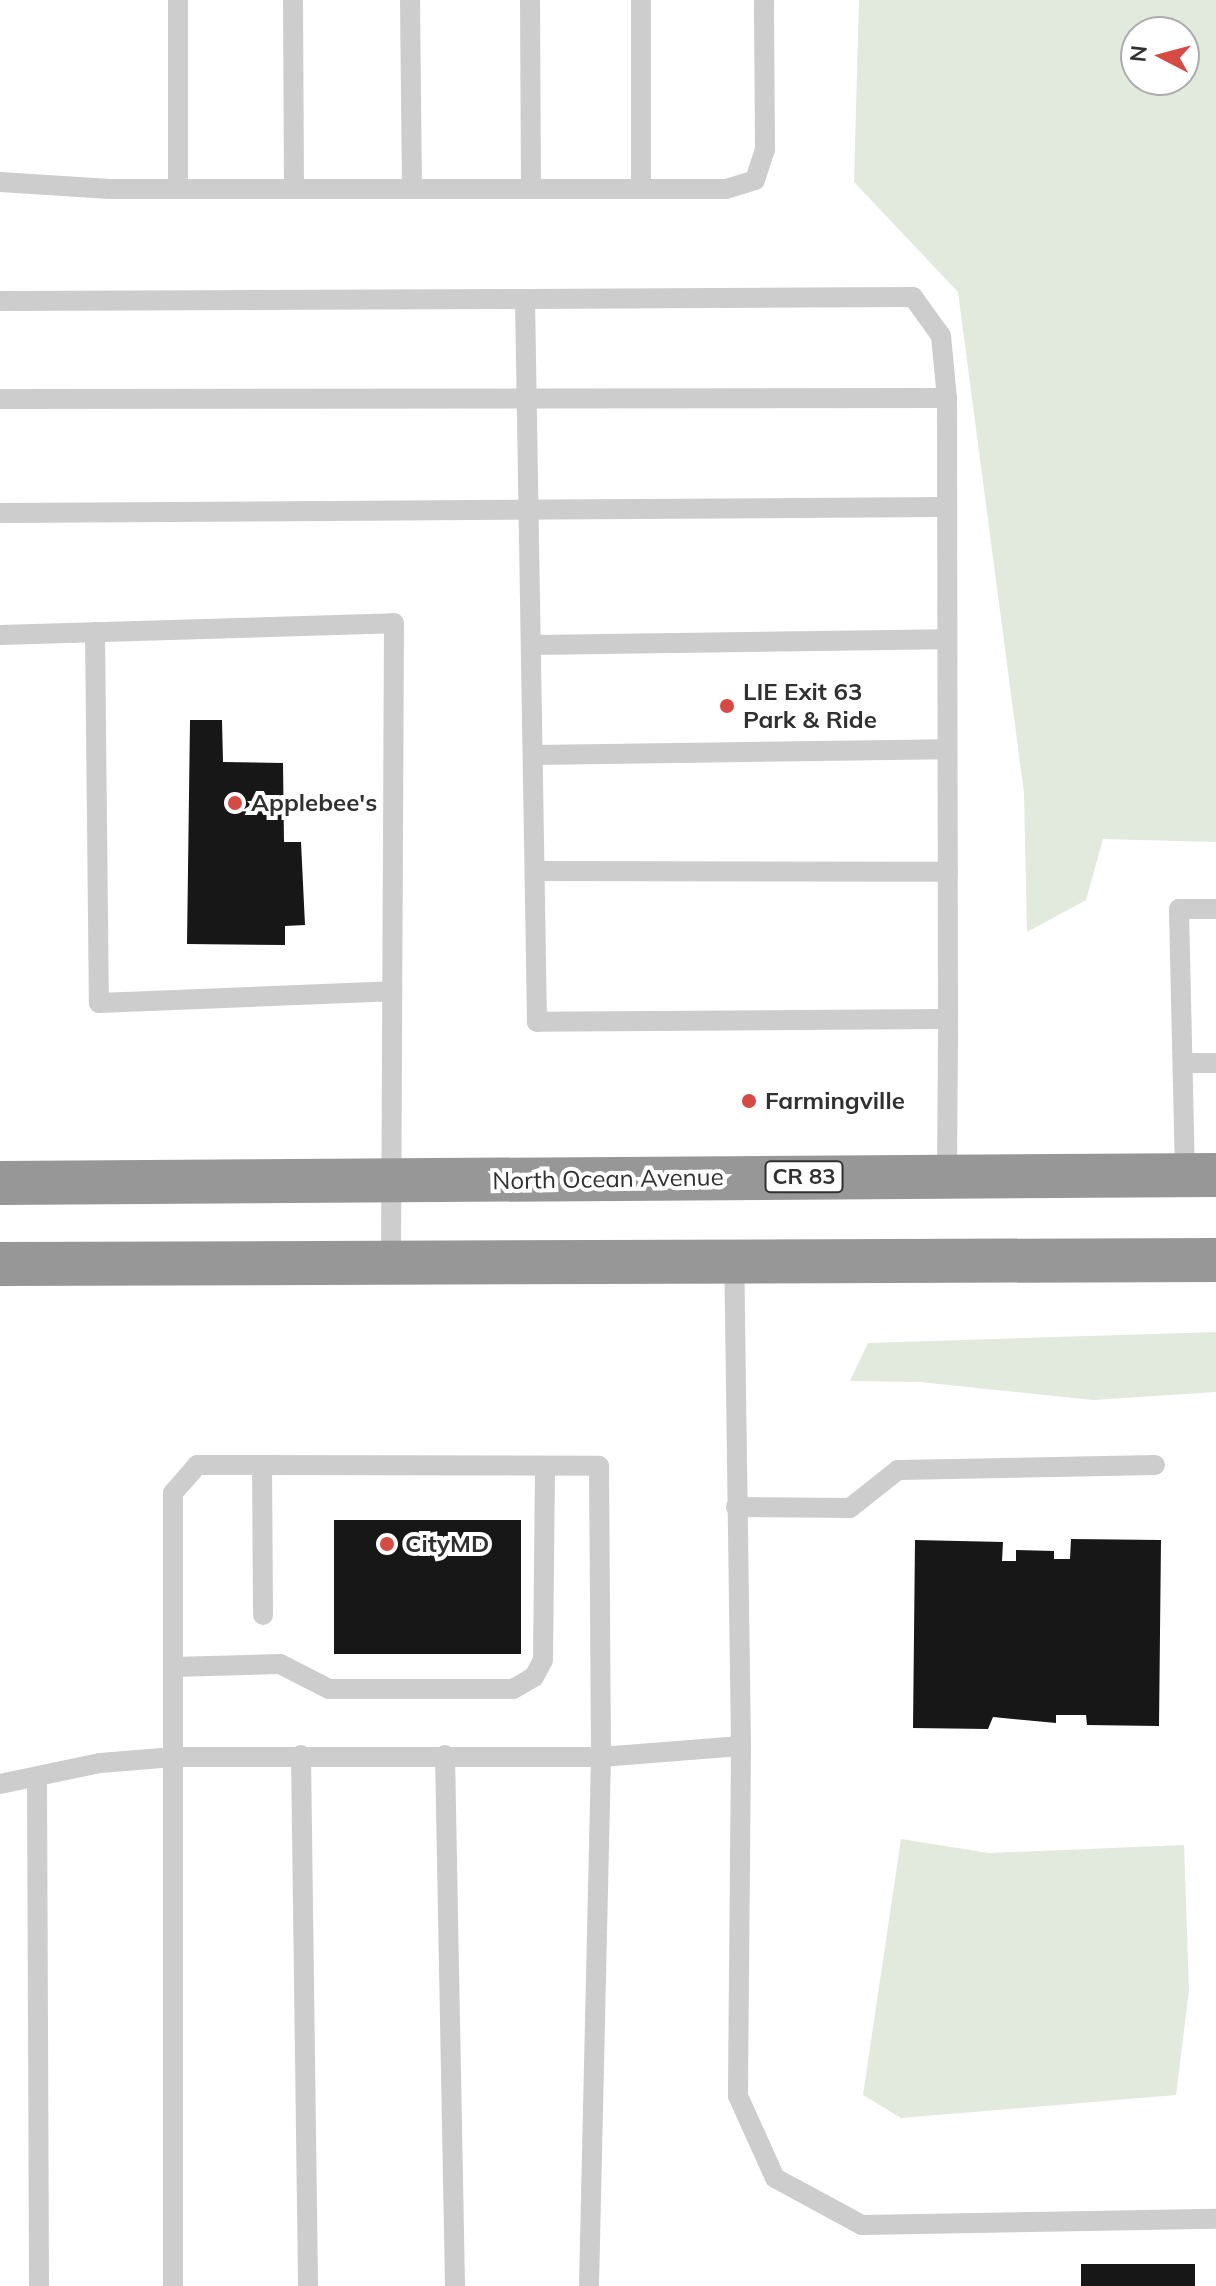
<!DOCTYPE html>
<style>
body{margin:0}
#map{position:relative;width:1216px;height:2286px;overflow:hidden;background:#fff;font-family:Mulish,sans-serif}
div>[style]{position:absolute}
.green>*{inset:0;background:#e2e9dd}
.building>*{inset:0;background:#171717;transform-origin:0 0}
.lane>*{height:20px;margin:-10px;padding:0 10px;transform-origin:10px;border-radius:10px;background:#cdcdcd}
.highway>*{height:44px;margin:-22px;padding:0 22px;transform-origin:22px;border-radius:22px;background:#979797}
.dots>*{width:22px;height:22px;translate:-50% -50%;box-sizing:border-box;border:4px solid #fff;border-radius:50%}
span{translate:-50% -50%;white-space:nowrap;text-align:center;line-height:1.15;-webkit-text-stroke:8px #fff;paint-order:stroke}
.shield-label span{padding:2px 6px;background:#fff;border:2px solid;border-radius:6px;-webkit-text-stroke-width:0}
.shield-label{font-size:22px;color:#303030;font-weight:700}
.poi-label{font-size:24px;color:#303030;font-weight:700}
.left{translate:0 -50%;text-align:left}
.street-label{font-size:24px;color:#303030}
.north{position:absolute;left:1120px;top:16px;width:80px;height:80px;box-sizing:border-box;background:#fff;border:2px solid #acacac;border-radius:50%;rotate:276deg;font-size:22px;font-weight:700;line-height:32px;text-align:center;color:#303030}
.north::after{content:'';display:block;margin:auto;width:28px;height:36px;background:#d74943;clip-path:polygon(50% 0,100% 100%,50% 72%,0 100%)}
</style>
<div id="map">
<div class="green">
<i style="clip-path:polygon(evenodd,859px 0,1216px 0,1216px 842px,1103px 839px,1086px 900px,1027px 932px,1024px 793px,958px 292px,854px 182px,859px 0,1184px 32px,1184px 80px,1136px 80px,1136px 32px,1184px 32px)"></i>
<i style="clip-path:polygon(1216px 1332px,1216px 1392px,1093px 1400px,920px 1382px,850px 1381px,868px 1343px)"></i>
<i style="clip-path:polygon(901px 1839px,989px 1853px,1184px 1845px,1189px 1990px,1176px 2095px,901px 2118px,863px 2095px)"></i>
</div>
<div class="building">
<i style="clip-path:polygon(190px 720px,222px 720px,223px 762px,283px 763px,284px 842px,301px 842px,305px 925px,285px 926px,285px 945px,187px 944px)"></i>
<i style="left:521px;top:1520px;width:134px;height:187px;rotate:90deg"></i>
<i style="clip-path:polygon(1071px 1539px,1161px 1540px,1159px 1726px,1087px 1725px,1086px 1715px,1056px 1715px,1056px 1723px,993px 1717px,988px 1729px,913px 1728px,915px 1540px,1003px 1542px,1002px 1561px,1016px 1561px,1016px 1550px,1054px 1551px,1054px 1559px,1070px 1559px)"></i>
<i style="left:1081px;top:2264px;width:114px;height:22px"></i>
</div>
<div class="lane">
<i style="left:178px;top:0;width:189px;rotate:90deg"></i>
<i style="left:293px;top:0;width:189px;rotate:89.7deg"></i>
<i style="left:410px;top:0;width:189px;rotate:89.4deg"></i>
<i style="left:530px;top:0;width:189px;rotate:89.7deg"></i>
<i style="left:641px;top:0;width:189px;rotate:90deg"></i>
<i style="left:0;top:182px;width:110px;rotate:3.6deg"></i>
<i style="left:110px;top:189px;width:616px"></i>
<i style="left:726px;top:189px;width:30px;rotate:-17deg"></i>
<i style="left:755px;top:180px;width:32px;rotate:-72deg"></i>
<i style="left:765px;top:150px;width:150px;rotate:-90.4deg"></i>
<i style="left:0;top:301px;width:525px;rotate:-0.22deg"></i>
<i style="left:525px;top:299px;width:388px;rotate:-0.3deg"></i>
<i style="left:913px;top:297px;width:48px;rotate:54.3deg"></i>
<i style="left:941px;top:336px;width:62px;rotate:84.5deg"></i>
<i style="left:947px;top:398px;width:621px;rotate:89.91deg"></i>
<i style="left:948px;top:1019px;width:411px;rotate:179.6deg"></i>
<i style="left:537px;top:1022px;width:723px;rotate:-90.95deg"></i>
<i style="left:0;top:399px;width:947px;rotate:-0.06deg"></i>
<i style="left:0;top:513px;width:946px;rotate:-0.36deg"></i>
<i style="left:95px;top:632px;width:371px;rotate:89.4deg"></i>
<i style="left:99px;top:1003px;width:293px;rotate:-2.3deg"></i>
<i style="left:0;top:635px;width:394px;rotate:-1.7deg"></i>
<i style="left:394px;top:623px;width:637px;rotate:90.27deg"></i>
<i style="left:533px;top:645px;width:411px;rotate:-0.8deg"></i>
<i style="left:534px;top:755px;width:412px;rotate:-0.8deg"></i>
<i style="left:535px;top:871px;width:413px;rotate:0.1deg"></i>
<i style="left:1183px;top:1063px;width:33px"></i>
<i style="left:1185px;top:1175px;width:266px;rotate:-91.3deg"></i>
<i style="left:1179px;top:909px;width:37px"></i>
<i style="left:947px;top:1176px;width:157px;rotate:-89.6deg"></i>
<i style="left:262px;top:1466px;width:149px;rotate:89.6deg"></i>
<i style="left:736px;top:1507px;width:114px;rotate:0.5deg"></i>
<i style="left:850px;top:1508px;width:61px;rotate:-38.4deg"></i>
<i style="left:898px;top:1470px;width:257px;rotate:-1.1deg"></i>
<i style="left:173px;top:1667px;width:107px;rotate:-1.6deg"></i>
<i style="left:280px;top:1664px;width:55px;rotate:27deg"></i>
<i style="left:329px;top:1689px;width:184px"></i>
<i style="left:513px;top:1689px;width:24px;rotate:-30deg"></i>
<i style="left:534px;top:1677px;width:19px;rotate:-62deg"></i>
<i style="left:543px;top:1660px;width:194px;rotate:-89.4deg"></i>
<i style="left:741px;top:1746px;width:350px;rotate:90.5deg"></i>
<i style="left:738px;top:2096px;width:90px;rotate:65.7deg"></i>
<i style="left:775px;top:2178px;width:99px;rotate:28.4deg"></i>
<i style="left:862px;top:2225px;width:354px;rotate:-1deg"></i>
<i style="left:301px;top:1755px;width:531px;rotate:89.24deg"></i>
<i style="left:445px;top:1755px;width:531px;rotate:88.92deg"></i>
<i style="left:37px;top:1779px;width:507px;rotate:89.77deg"></i>
<i style="left:0;top:1784px;width:102px;rotate:-11.9deg"></i>
<i style="left:100px;top:1763px;width:74px;rotate:-4.6deg"></i>
<i style="left:174px;top:1757px;width:427px"></i>
<i style="left:601px;top:1757px;width:140px;rotate:-4.5deg"></i>
<i style="left:741px;top:1746px;width:486px;rotate:-90.8deg"></i>
<i style="left:173px;top:2286px;width:793px;rotate:-90deg"></i>
<i style="left:173px;top:1493px;width:37px;rotate:-49deg"></i>
<i style="left:197px;top:1465px;width:402px;rotate:0.1deg"></i>
<i style="left:599px;top:1466px;width:291px;rotate:89.6deg"></i>
<i style="left:601px;top:1757px;width:529px;rotate:91.3deg"></i>
</div>
<div class="highway">
<i style="left:0;top:1183px;width:1216px;rotate:-0.38deg"></i>
<i style="left:0;top:1264px;width:1216px;rotate:-0.19deg"></i>
</div>
<div class="dots">
<i style="left:727px;top:706px;background:#d74943"></i>
<i style="left:235px;top:803px;background:#d74943"></i>
<i style="left:749px;top:1101px;background:#d74943"></i>
<i style="left:387px;top:1544px;background:#d74943"></i>
</div>
<div class="shield-label">
<span style="left:804px;top:1177px">CR 83</span>
</div>
<div class="poi-label">
<span class="left" style="left:743px;top:706px">LIE Exit 63<br>Park &amp; Ride</span>
<span class="left" style="left:251px;top:803px">Applebee's</span>
<span class="left" style="left:765px;top:1101px">Farmingville</span>
<span class="left" style="left:405px;top:1544px">CityMD</span>
</div>
<div class="street-label">
<span style="left:608px;top:1179px;rotate:-1deg">North Ocean Avenue</span>
</div>
<div class="north">N</div>
</div>
